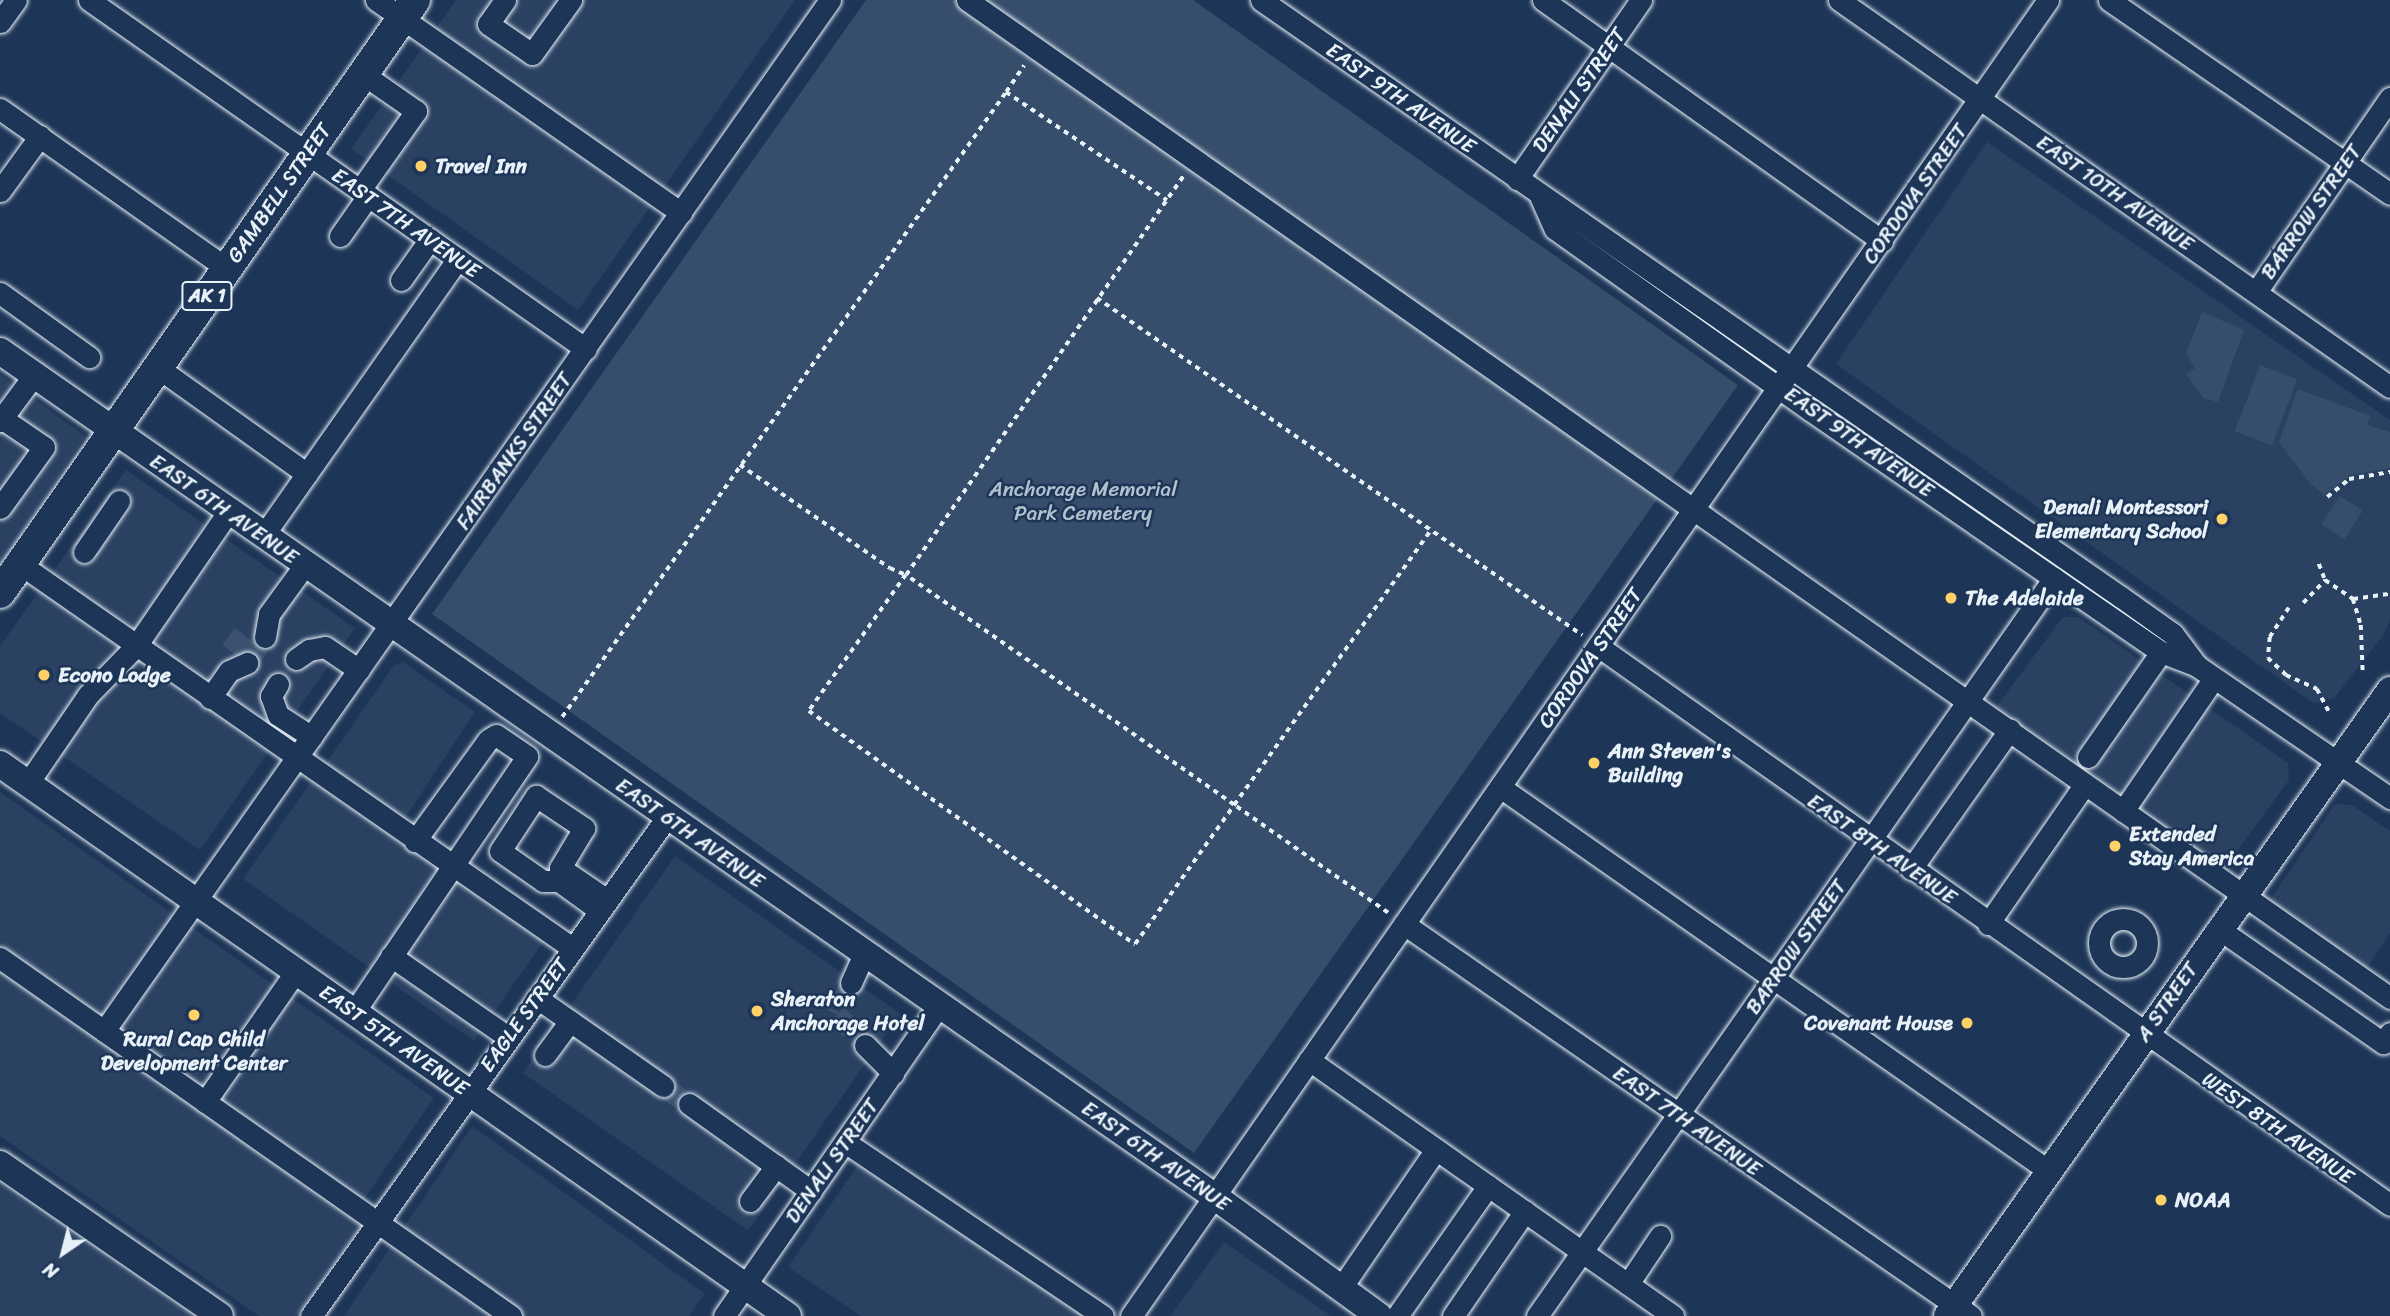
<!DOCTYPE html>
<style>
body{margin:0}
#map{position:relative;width:2390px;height:1316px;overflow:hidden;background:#1d3557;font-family:Sriracha,sans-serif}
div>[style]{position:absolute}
.built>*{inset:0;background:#2a4162;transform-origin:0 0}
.green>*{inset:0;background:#374d6c;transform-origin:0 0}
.minor-tunnel>*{height:21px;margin-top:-10.5px;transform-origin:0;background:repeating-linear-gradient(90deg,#3b516f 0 21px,transparent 0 31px)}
.path>*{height:3.5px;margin-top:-1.75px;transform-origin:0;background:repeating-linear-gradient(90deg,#e8f1f8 0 5px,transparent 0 10px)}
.roads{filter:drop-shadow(0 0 2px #e8f1f8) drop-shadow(0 0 2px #e8f1f8)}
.minor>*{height:21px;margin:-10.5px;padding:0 10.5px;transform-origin:10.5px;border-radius:10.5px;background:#1d3557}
.minor>.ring{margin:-10.5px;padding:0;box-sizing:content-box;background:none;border:21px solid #1d3557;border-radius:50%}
.major>*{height:26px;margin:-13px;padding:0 13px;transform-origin:13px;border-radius:13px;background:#1d3557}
.highway>*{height:30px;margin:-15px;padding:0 15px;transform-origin:15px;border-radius:15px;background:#1d3557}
.dots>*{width:19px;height:19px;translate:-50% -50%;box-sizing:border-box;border:4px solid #1d3557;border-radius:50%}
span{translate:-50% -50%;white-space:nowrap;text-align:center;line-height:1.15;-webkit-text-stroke:5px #1d3557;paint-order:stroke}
.shield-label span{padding:2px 5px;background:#1d3557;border:2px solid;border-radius:5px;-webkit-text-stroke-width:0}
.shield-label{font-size:19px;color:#e8f1f8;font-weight:700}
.street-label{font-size:21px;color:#e8f1f8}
.poi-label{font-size:21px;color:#e8f1f8;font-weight:700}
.left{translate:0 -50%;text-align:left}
.right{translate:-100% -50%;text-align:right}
.park-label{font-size:21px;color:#b3c0ce}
.north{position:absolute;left:28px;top:1218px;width:70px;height:70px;-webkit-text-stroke:5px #1d3557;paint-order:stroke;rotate:215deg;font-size:19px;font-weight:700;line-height:28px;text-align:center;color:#e8f1f8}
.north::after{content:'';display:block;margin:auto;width:24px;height:32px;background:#e8f1f8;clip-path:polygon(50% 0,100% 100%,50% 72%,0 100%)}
</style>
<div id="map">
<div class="built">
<i style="clip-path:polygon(456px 0,795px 0,578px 310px,351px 149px)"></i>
<i style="clip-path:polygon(1987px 142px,2390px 420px,2390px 619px,2385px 633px,2334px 698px,2313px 703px,1836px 364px)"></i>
<i style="clip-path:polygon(0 374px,85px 436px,0 565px)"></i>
<i style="clip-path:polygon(126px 470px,355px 628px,200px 850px,0 713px,0 646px)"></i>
<i style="clip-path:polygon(2063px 617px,2078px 617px,2288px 763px,2289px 780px,2219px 876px,1990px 715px)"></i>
<i style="clip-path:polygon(403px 662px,475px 712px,403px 821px,324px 766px,394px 665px)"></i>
<i style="left:313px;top:779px;width:282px;height:122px;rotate:35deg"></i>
<i style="clip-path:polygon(0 792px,434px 1098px,358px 1208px,0 958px)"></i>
<i style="clip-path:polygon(2335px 804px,2352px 805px,2390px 831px,2390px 933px,2360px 978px,2263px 910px)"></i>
<i style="left:675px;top:856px;width:275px;height:265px;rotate:35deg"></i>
<i style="clip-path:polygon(0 969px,363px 1223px,296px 1316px,259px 1316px,0 1136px)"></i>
<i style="clip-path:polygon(472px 1126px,705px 1294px,689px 1316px,344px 1316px)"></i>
<i style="clip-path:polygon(862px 1159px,1101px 1316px,861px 1316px,788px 1267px)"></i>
<i style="clip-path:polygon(0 1185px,191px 1316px,0 1316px)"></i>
<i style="clip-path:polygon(1224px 1242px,1331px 1316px,1170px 1316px)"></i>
</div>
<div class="green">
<i style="clip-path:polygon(866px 0,1193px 0,1738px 385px,1194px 1153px,432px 614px)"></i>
<i style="clip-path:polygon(2202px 312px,2244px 330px,2218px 402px,2203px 398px,2186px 374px,2195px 368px,2186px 354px)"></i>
<i style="left:2260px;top:365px;width:40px;height:71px;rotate:21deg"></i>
<i style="clip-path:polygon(2298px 389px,2370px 416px,2367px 425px,2390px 432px,2390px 468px,2351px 475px,2324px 495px,2309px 482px,2279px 442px)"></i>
<i style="left:2340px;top:496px;width:27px;height:34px;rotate:33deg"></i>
</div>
<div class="minor-tunnel">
<i style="left:231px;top:651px;width:31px;rotate:-54deg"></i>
<i style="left:247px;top:663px;width:32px;rotate:-55deg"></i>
<i style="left:851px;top:983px;width:34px;rotate:114deg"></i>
<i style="left:837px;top:1014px;width:42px;rotate:47.9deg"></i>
<i style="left:663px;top:1086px;width:32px;rotate:35deg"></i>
</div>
<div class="path">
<i style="left:1006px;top:92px;width:32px;rotate:-56deg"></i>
<i style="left:1097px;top:298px;width:591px;rotate:34.79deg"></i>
<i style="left:740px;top:465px;width:182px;rotate:34.5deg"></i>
<i style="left:890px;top:568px;width:17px;rotate:24deg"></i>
<i style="left:906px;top:575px;width:487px;rotate:-55.2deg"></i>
<i style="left:2327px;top:497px;width:28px;rotate:-39deg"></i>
<i style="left:2349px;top:479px;width:42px;rotate:-9.7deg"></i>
<i style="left:2319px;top:564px;width:17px;rotate:69deg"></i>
<i style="left:2325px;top:580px;width:34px;rotate:34deg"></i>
<i style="left:2353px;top:599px;width:27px;rotate:73deg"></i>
<i style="left:2361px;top:625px;width:49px;rotate:87.7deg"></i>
<i style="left:2353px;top:599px;width:37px;rotate:-8deg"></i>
<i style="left:2303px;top:603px;width:32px;rotate:-46deg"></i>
<i style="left:2289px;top:608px;width:35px;rotate:123deg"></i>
<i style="left:2270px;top:637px;width:21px;rotate:95deg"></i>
<i style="left:2268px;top:658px;width:25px;rotate:43deg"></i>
<i style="left:2286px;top:675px;width:34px;rotate:24deg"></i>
<i style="left:2317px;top:689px;width:27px;rotate:62deg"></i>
<i style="left:562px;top:717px;width:767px;rotate:-54.61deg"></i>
<i style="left:1006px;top:92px;width:194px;rotate:33.9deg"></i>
<i style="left:1388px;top:913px;width:188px;rotate:-145deg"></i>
<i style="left:1234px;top:805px;width:401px;rotate:-145deg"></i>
<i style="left:906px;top:575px;width:167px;rotate:125.5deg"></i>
<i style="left:809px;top:711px;width:401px;rotate:35.6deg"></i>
<i style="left:1135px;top:944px;width:171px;rotate:-54.5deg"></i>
<i style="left:1234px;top:805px;width:337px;rotate:-54.4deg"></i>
</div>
<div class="roads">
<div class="minor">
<i style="left:89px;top:0;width:607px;rotate:35.08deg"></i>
<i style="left:376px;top:0;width:372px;rotate:34.9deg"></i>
<i style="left:505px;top:0;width:29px;rotate:125deg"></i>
<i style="left:488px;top:24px;width:53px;rotate:34.3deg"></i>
<i style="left:532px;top:54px;width:67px;rotate:-54.2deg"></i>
<i style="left:967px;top:0;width:1738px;rotate:35.04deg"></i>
<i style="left:1261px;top:0;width:1047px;rotate:34.77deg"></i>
<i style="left:2121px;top:597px;width:64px;rotate:35.4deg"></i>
<i style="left:2173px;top:634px;width:40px;rotate:53deg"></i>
<i style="left:1543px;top:0;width:416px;rotate:35.4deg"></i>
<i style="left:1839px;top:0;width:673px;rotate:35.08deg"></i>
<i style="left:2109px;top:0;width:341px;rotate:34.6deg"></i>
<i style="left:0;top:22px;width:27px;rotate:-54deg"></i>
<i style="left:0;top:109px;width:276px;rotate:35.1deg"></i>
<i style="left:1517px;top:179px;width:218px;rotate:-55.3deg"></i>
<i style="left:360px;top:190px;width:97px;rotate:-54.7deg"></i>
<i style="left:416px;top:111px;width:65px;rotate:-145.1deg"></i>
<i style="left:0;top:191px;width:68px;rotate:-54deg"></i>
<i style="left:1540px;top:196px;width:36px;rotate:66deg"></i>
<i style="left:1555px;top:229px;width:313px;rotate:35.4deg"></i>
<i style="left:1810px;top:410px;width:426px;rotate:34.6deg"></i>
<i style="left:2161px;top:652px;width:39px;rotate:21deg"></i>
<i style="left:2197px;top:666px;width:234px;rotate:34.4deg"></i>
<i style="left:340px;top:236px;width:49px;rotate:-55deg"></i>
<i style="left:401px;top:280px;width:50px;rotate:-54.7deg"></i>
<i style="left:2256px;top:292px;width:236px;rotate:-55.4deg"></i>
<i style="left:0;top:293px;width:110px;rotate:35.7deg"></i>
<i style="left:157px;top:367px;width:184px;rotate:35.5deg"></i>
<i style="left:0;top:417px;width:53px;rotate:34.3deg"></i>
<i style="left:44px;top:447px;width:75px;rotate:125.8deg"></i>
<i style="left:0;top:421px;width:57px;rotate:-53.5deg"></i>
<i style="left:263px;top:536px;width:339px;rotate:-54.9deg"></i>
<i style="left:84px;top:552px;width:62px;rotate:-55.5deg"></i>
<i style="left:20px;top:564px;width:672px;rotate:34.82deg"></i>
<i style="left:265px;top:637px;width:23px;rotate:-80deg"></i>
<i style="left:269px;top:614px;width:59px;rotate:-53.9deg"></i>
<i style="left:1598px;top:646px;width:969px;rotate:35.21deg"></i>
<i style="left:296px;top:659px;width:16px;rotate:-35deg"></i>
<i style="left:309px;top:650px;width:16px;rotate:-11deg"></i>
<i style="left:325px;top:647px;width:41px;rotate:34.1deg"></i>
<i style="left:278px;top:684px;width:14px;rotate:120deg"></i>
<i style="left:271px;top:696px;width:20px;rotate:70deg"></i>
<i style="left:278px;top:715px;width:40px;rotate:32.9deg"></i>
<i style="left:210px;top:698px;width:33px;rotate:-55deg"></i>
<i style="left:229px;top:671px;width:20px;rotate:-24deg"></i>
<i style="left:2088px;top:757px;width:128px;rotate:-55.2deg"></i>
<i style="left:28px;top:783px;width:107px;rotate:-55.7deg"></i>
<i style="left:88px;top:695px;width:69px;rotate:-45.6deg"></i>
<i style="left:136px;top:646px;width:163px;rotate:-55.5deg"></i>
<i style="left:1500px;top:787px;width:670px;rotate:34.97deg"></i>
<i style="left:2123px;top:811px;width:161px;rotate:-55.6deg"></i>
<i style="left:1911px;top:869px;width:171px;rotate:-54.7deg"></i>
<i style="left:599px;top:910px;width:49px;rotate:-144.1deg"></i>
<i style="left:559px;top:881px;width:16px;rotate:180deg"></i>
<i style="left:543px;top:881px;width:52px;rotate:-145.1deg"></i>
<i style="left:500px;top:851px;width:66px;rotate:-56.8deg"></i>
<i style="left:536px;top:796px;width:58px;rotate:33.7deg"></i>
<i style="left:584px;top:828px;width:47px;rotate:121deg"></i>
<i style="left:560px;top:868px;width:57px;rotate:34.2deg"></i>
<i class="ring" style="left:2099px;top:919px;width:27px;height:27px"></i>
<i style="left:1404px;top:924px;width:689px;rotate:34.66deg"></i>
<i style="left:1988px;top:924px;width:170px;rotate:-55.3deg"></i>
<i style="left:2219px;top:929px;width:200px;rotate:34.8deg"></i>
<i style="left:2383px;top:1043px;width:12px;rotate:-55deg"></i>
<i style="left:391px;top:956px;width:142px;rotate:34.7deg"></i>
<i style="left:0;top:958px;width:624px;rotate:35.01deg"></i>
<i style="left:851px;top:983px;width:32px;rotate:-66deg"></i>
<i style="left:537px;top:998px;width:154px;rotate:34.9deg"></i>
<i style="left:354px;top:1012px;width:309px;rotate:-55.9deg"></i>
<i style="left:527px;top:756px;width:37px;rotate:-146deg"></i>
<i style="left:496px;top:735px;width:9px;rotate:148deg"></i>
<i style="left:488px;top:740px;width:125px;rotate:125.9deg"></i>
<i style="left:104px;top:1031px;width:1261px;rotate:-54.85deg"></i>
<i style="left:865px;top:1045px;width:40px;rotate:45deg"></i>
<i style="left:545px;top:1055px;width:42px;rotate:-53.7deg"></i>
<i style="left:1309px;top:1060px;width:445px;rotate:35.1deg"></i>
<i style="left:205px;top:1102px;width:160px;rotate:-55.2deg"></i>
<i style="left:689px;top:1104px;width:150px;rotate:35.5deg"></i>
<i style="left:845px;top:1142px;width:311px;rotate:34deg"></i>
<i style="left:750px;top:1201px;width:44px;rotate:-53.4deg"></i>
<i style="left:1628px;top:1284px;width:58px;rotate:-56.3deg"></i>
<i style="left:1341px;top:1288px;width:168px;rotate:-55.6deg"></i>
<i style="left:311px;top:1316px;width:613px;rotate:-54.49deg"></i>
<i style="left:724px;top:1316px;width:377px;rotate:-55.3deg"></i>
<i style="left:1131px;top:1316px;width:1604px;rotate:-55.13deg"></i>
<i style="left:1397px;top:1316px;width:159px;rotate:-55deg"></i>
<i style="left:1453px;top:1316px;width:127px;rotate:-55.6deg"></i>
<i style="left:1537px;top:1316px;width:901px;rotate:-54.99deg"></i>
</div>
<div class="major">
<i style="left:0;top:351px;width:1479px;rotate:34.84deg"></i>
<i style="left:1214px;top:1196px;width:204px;rotate:36deg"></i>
<i style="left:0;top:764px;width:962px;rotate:35.01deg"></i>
<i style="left:0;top:1164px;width:267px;rotate:34.6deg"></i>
<i style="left:1947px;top:1316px;width:767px;rotate:-54.71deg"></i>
</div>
<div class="highway">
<i style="left:0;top:593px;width:724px;rotate:-55.01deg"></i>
</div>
</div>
<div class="dots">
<i style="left:421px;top:166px;background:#ffd166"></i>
<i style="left:2222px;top:519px;background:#ffd166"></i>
<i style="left:1951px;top:598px;background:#ffd166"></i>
<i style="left:44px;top:675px;background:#ffd166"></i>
<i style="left:1594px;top:763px;background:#ffd166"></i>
<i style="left:2115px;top:846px;background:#ffd166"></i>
<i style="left:757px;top:1011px;background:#ffd166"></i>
<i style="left:194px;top:1015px;background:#ffd166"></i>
<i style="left:1967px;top:1023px;background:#ffd166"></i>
<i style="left:2161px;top:1200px;background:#ffd166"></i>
</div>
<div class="shield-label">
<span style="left:207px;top:296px">AK 1</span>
</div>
<div class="street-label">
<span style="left:1579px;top:90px;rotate:-55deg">DENALI STREET</span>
<span style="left:1401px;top:98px;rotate:35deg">EAST 9TH AVENUE</span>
<span style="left:279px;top:193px;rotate:-55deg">GAMBELL STREET</span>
<span style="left:2115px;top:193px;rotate:35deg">EAST 10TH AVENUE</span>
<span style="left:1915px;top:194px;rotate:-55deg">CORDOVA STREET</span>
<span style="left:2311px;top:212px;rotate:-55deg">BARROW STREET</span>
<span style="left:406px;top:223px;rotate:35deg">EAST 7TH AVENUE</span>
<span style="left:1859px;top:442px;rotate:35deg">EAST 9TH AVENUE</span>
<span style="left:514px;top:451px;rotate:-55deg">FAIRBANKS STREET</span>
<span style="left:224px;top:509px;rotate:35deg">EAST 6TH AVENUE</span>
<span style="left:1590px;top:658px;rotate:-55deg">CORDOVA STREET</span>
<span style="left:690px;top:833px;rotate:35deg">EAST 6TH AVENUE</span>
<span style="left:1882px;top:849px;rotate:35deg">EAST 8TH AVENUE</span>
<span style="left:1796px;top:947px;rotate:-55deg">BARROW STREET</span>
<span style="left:2167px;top:1002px;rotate:-55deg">A STREET</span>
<span style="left:524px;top:1015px;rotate:-54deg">EAGLE STREET</span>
<span style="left:394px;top:1040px;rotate:35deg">EAST 5TH AVENUE</span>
<span style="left:1687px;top:1121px;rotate:35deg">EAST 7TH AVENUE</span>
<span style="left:2278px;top:1128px;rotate:35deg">WEST 8TH AVENUE</span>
<span style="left:1156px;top:1156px;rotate:35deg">EAST 6TH AVENUE</span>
<span style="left:832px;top:1161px;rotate:-55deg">DENALI STREET</span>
</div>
<div class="poi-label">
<span class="left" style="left:435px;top:166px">Travel Inn</span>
<span class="right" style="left:2208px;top:519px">Denali Montessori<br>Elementary School</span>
<span class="left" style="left:1965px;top:598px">The Adelaide</span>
<span class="left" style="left:58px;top:675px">Econo Lodge</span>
<span class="left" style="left:1608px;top:763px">Ann Steven's<br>Building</span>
<span class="left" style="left:2129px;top:846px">Extended<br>Stay America</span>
<span class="left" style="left:771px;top:1011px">Sheraton<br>Anchorage Hotel</span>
<span class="right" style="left:1953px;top:1023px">Covenant House</span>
<span style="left:194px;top:1051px">Rural Cap Child<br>Development Center</span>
<span class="left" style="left:2175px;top:1200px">NOAA</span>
</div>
<div class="park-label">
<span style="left:1083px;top:501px">Anchorage Memorial<br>Park Cemetery</span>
</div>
<div class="north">N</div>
</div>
